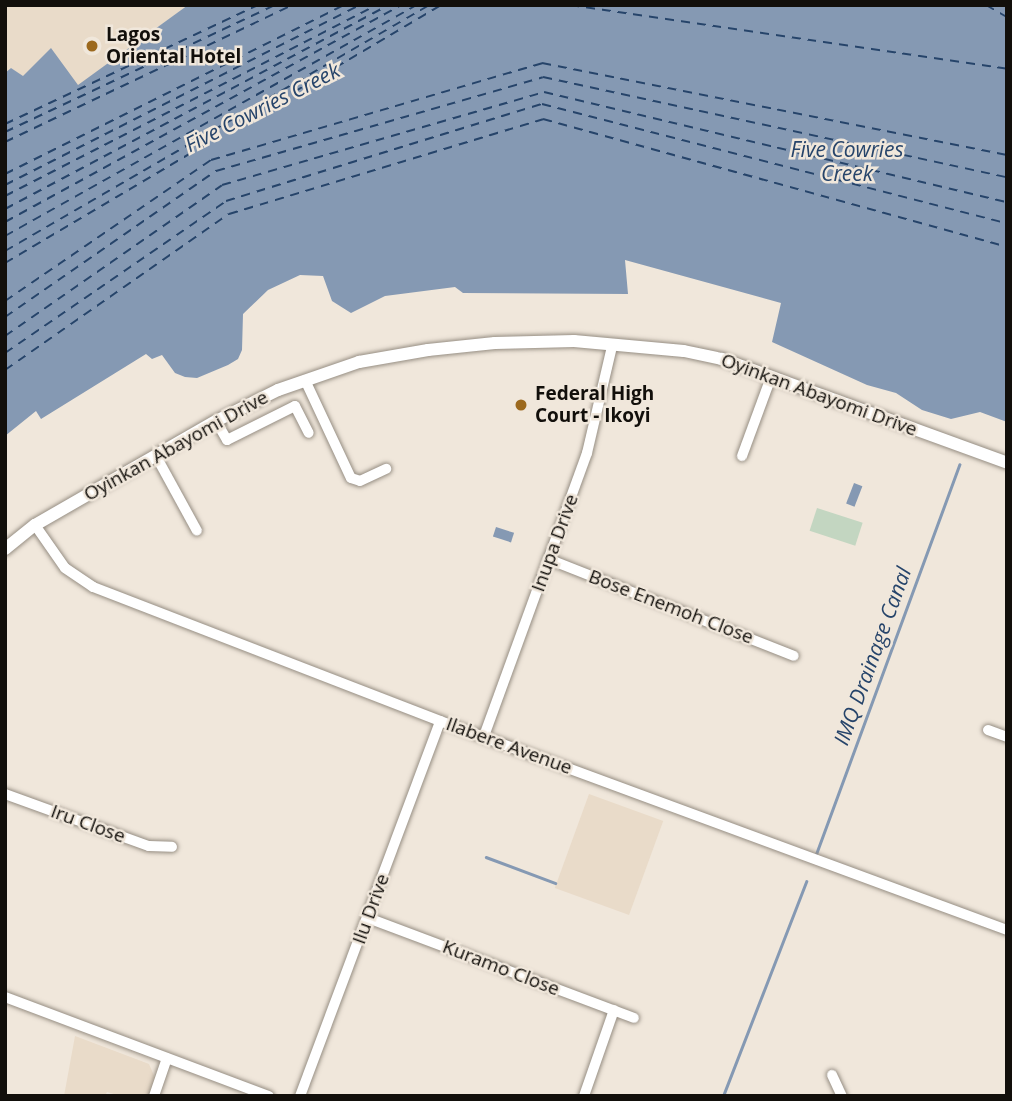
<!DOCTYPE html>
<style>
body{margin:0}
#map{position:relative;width:1012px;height:1101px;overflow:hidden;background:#f0e7db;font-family:"Open Sans",sans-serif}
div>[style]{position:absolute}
.built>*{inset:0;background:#e9dbc9;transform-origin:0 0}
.green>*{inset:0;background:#c3d6c1;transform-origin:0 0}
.water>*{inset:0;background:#8599b3;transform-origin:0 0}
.stream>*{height:2.5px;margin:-1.25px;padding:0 1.25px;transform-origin:1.25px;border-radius:1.25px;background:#8599b3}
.ferry>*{height:2px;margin-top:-1px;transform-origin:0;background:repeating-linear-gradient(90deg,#26446a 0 9px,transparent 0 16px)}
.roads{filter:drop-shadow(0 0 2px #968e83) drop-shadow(0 0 2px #968e83)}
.minor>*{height:10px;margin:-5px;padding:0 5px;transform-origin:5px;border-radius:5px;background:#fff}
.tertiary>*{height:12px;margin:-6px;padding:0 6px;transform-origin:6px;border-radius:6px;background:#fff}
.dots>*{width:19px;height:19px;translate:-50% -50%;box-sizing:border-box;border:4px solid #f0e7db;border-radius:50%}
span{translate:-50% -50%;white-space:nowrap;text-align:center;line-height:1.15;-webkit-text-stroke:5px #f0e7db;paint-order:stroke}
.poi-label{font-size:19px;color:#120f0b;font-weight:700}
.left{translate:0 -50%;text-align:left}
.street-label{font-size:19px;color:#120f0b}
.water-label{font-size:21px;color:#26446a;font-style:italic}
.frame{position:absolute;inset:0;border:7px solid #120f0b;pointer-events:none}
</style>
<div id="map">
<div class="built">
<i style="clip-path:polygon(5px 5px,188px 5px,78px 86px,23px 77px,11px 68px,5px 73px)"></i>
<i style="left:589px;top:794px;width:79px;height:100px;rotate:20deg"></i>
<i style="clip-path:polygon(75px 1036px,149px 1064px,155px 1078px,149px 1096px,120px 1096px,107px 1092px,105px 1096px,64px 1096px)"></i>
</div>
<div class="green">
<i style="left:817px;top:508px;width:48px;height:24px;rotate:18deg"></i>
</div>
<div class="water">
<i style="clip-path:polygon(188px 5px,1007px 5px,1007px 422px,980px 412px,951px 419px,922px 410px,896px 393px,867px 385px,772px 342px,781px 303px,625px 260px,628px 294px,463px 293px,455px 287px,385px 296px,351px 313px,332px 301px,323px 276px,300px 275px,268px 290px,243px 314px,242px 350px,238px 359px,228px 365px,197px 378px,185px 377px,175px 373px,162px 355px,152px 359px,146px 354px,41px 419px,36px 411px,5px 436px,5px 73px,11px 68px,23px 76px,51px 48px,78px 85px)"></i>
<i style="left:854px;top:483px;width:9px;height:22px;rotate:21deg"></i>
<i style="left:496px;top:527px;width:19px;height:10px;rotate:18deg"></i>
</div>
<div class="stream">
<i style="left:486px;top:857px;width:74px;rotate:20.6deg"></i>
<i style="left:815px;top:857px;width:418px;rotate:-69.8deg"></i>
<i style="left:723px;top:1096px;width:230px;rotate:-68.8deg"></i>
</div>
<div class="ferry">
<i style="left:570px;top:5px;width:442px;rotate:8.3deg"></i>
<i style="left:986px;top:5px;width:24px;rotate:30deg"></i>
<i style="left:5px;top:124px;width:280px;rotate:-25.2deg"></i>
<i style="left:5px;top:132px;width:298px;rotate:-25.2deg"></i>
<i style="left:5px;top:142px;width:318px;rotate:-25.5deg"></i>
<i style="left:5px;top:174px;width:379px;rotate:-26.5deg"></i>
<i style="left:5px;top:185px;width:398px;rotate:-26.9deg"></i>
<i style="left:5px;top:196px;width:417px;rotate:-27.2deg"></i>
<i style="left:5px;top:209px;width:434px;rotate:-28deg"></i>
<i style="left:5px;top:222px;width:452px;rotate:-28.7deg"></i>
<i style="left:5px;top:236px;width:471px;rotate:-29.3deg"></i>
<i style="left:5px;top:251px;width:490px;rotate:-30.1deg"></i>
<i style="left:5px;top:263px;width:507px;rotate:-30.61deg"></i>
<i style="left:5px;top:301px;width:250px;rotate:-34.4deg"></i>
<i style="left:211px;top:160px;width:345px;rotate:-16.3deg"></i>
<i style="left:542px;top:63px;width:474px;rotate:11.2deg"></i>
<i style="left:5px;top:317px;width:257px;rotate:-34.7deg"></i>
<i style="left:216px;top:171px;width:340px;rotate:-16deg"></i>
<i style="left:543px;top:77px;width:475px;rotate:12.2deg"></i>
<i style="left:5px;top:336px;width:264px;rotate:-34.8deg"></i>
<i style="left:222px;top:185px;width:335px;rotate:-16.1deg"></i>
<i style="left:544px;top:92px;width:476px;rotate:13.4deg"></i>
<i style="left:5px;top:353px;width:268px;rotate:-34.5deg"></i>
<i style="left:226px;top:201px;width:331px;rotate:-17.1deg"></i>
<i style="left:542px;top:104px;width:480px;rotate:14.4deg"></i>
<i style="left:5px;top:370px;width:273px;rotate:-34.9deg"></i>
<i style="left:229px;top:214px;width:328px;rotate:-16.8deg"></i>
<i style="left:543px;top:119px;width:481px;rotate:15.4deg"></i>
</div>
<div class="roads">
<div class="minor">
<i style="left:305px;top:380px;width:108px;rotate:64.9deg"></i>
<i style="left:351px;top:478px;width:9px;rotate:18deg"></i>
<i style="left:360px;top:481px;width:29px;rotate:-25deg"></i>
<i style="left:216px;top:421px;width:22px;rotate:60deg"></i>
<i style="left:227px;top:440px;width:76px;rotate:-26.6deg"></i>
<i style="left:295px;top:406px;width:30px;rotate:63deg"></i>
<i style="left:156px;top:456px;width:85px;rotate:61.3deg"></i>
<i style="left:742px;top:456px;width:84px;rotate:-69.8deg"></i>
<i style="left:35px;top:525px;width:52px;rotate:55.1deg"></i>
<i style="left:65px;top:568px;width:34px;rotate:34deg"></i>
<i style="left:93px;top:587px;width:372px;rotate:21.1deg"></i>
<i style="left:440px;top:721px;width:604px;rotate:20.23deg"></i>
<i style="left:548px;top:559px;width:264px;rotate:21.5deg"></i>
<i style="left:988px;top:730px;width:20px;rotate:20deg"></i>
<i style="left:484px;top:736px;width:301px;rotate:-70deg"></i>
<i style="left:587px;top:453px;width:110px;rotate:-76.8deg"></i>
<i style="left:5px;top:794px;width:153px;rotate:19.9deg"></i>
<i style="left:149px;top:846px;width:23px;rotate:2deg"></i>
<i style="left:368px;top:918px;width:284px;rotate:20.6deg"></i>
<i style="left:5px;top:997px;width:282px;rotate:20.6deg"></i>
<i style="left:832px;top:1075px;width:23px;rotate:65deg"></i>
<i style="left:154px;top:1096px;width:40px;rotate:-71.1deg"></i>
<i style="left:300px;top:1096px;width:400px;rotate:-69.5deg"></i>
<i style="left:584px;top:1096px;width:91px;rotate:-70.8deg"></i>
</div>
<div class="tertiary">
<i style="left:5px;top:549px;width:38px;rotate:-39deg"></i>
<i style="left:35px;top:525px;width:209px;rotate:-29.9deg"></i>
<i style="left:216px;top:421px;width:69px;rotate:-26.6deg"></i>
<i style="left:278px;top:390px;width:86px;rotate:-19.1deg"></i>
<i style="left:359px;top:362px;width:70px;rotate:-9.9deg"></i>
<i style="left:428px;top:350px;width:67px;rotate:-6deg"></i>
<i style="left:495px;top:343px;width:79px;rotate:-1.5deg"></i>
<i style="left:574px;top:341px;width:110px;rotate:5.2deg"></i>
<i style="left:684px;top:351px;width:39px;rotate:12deg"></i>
<i style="left:722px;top:359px;width:303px;rotate:20deg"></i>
</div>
</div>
<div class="dots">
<i style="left:92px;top:46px;background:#9c691e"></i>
<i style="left:521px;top:405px;background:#9c691e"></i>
</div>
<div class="poi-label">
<span class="left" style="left:106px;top:46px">Lagos<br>Oriental Hotel</span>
<span class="left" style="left:535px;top:405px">Federal High<br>Court - Ikoyi</span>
</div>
<div class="street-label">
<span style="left:819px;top:395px;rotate:20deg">Oyinkan Abayomi Drive</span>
<span style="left:176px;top:446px;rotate:-29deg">Oyinkan Abayomi Drive</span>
<span style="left:555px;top:543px;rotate:-70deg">Inupa Drive</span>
<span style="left:671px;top:607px;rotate:21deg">Bose Enemoh Close</span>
<span style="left:509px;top:746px;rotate:20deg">Ilabere Avenue</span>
<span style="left:88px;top:824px;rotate:20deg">Iru Close</span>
<span style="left:371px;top:909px;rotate:-70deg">Ilu Drive</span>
<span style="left:501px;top:968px;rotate:21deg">Kuramo Close</span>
</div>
<div class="water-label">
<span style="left:262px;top:107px;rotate:-27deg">Five Cowries Creek</span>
<span style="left:847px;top:161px">Five Cowries<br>Creek</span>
<span style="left:872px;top:656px;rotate:-70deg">IMQ Drainage Canal</span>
</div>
<div class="frame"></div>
</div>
